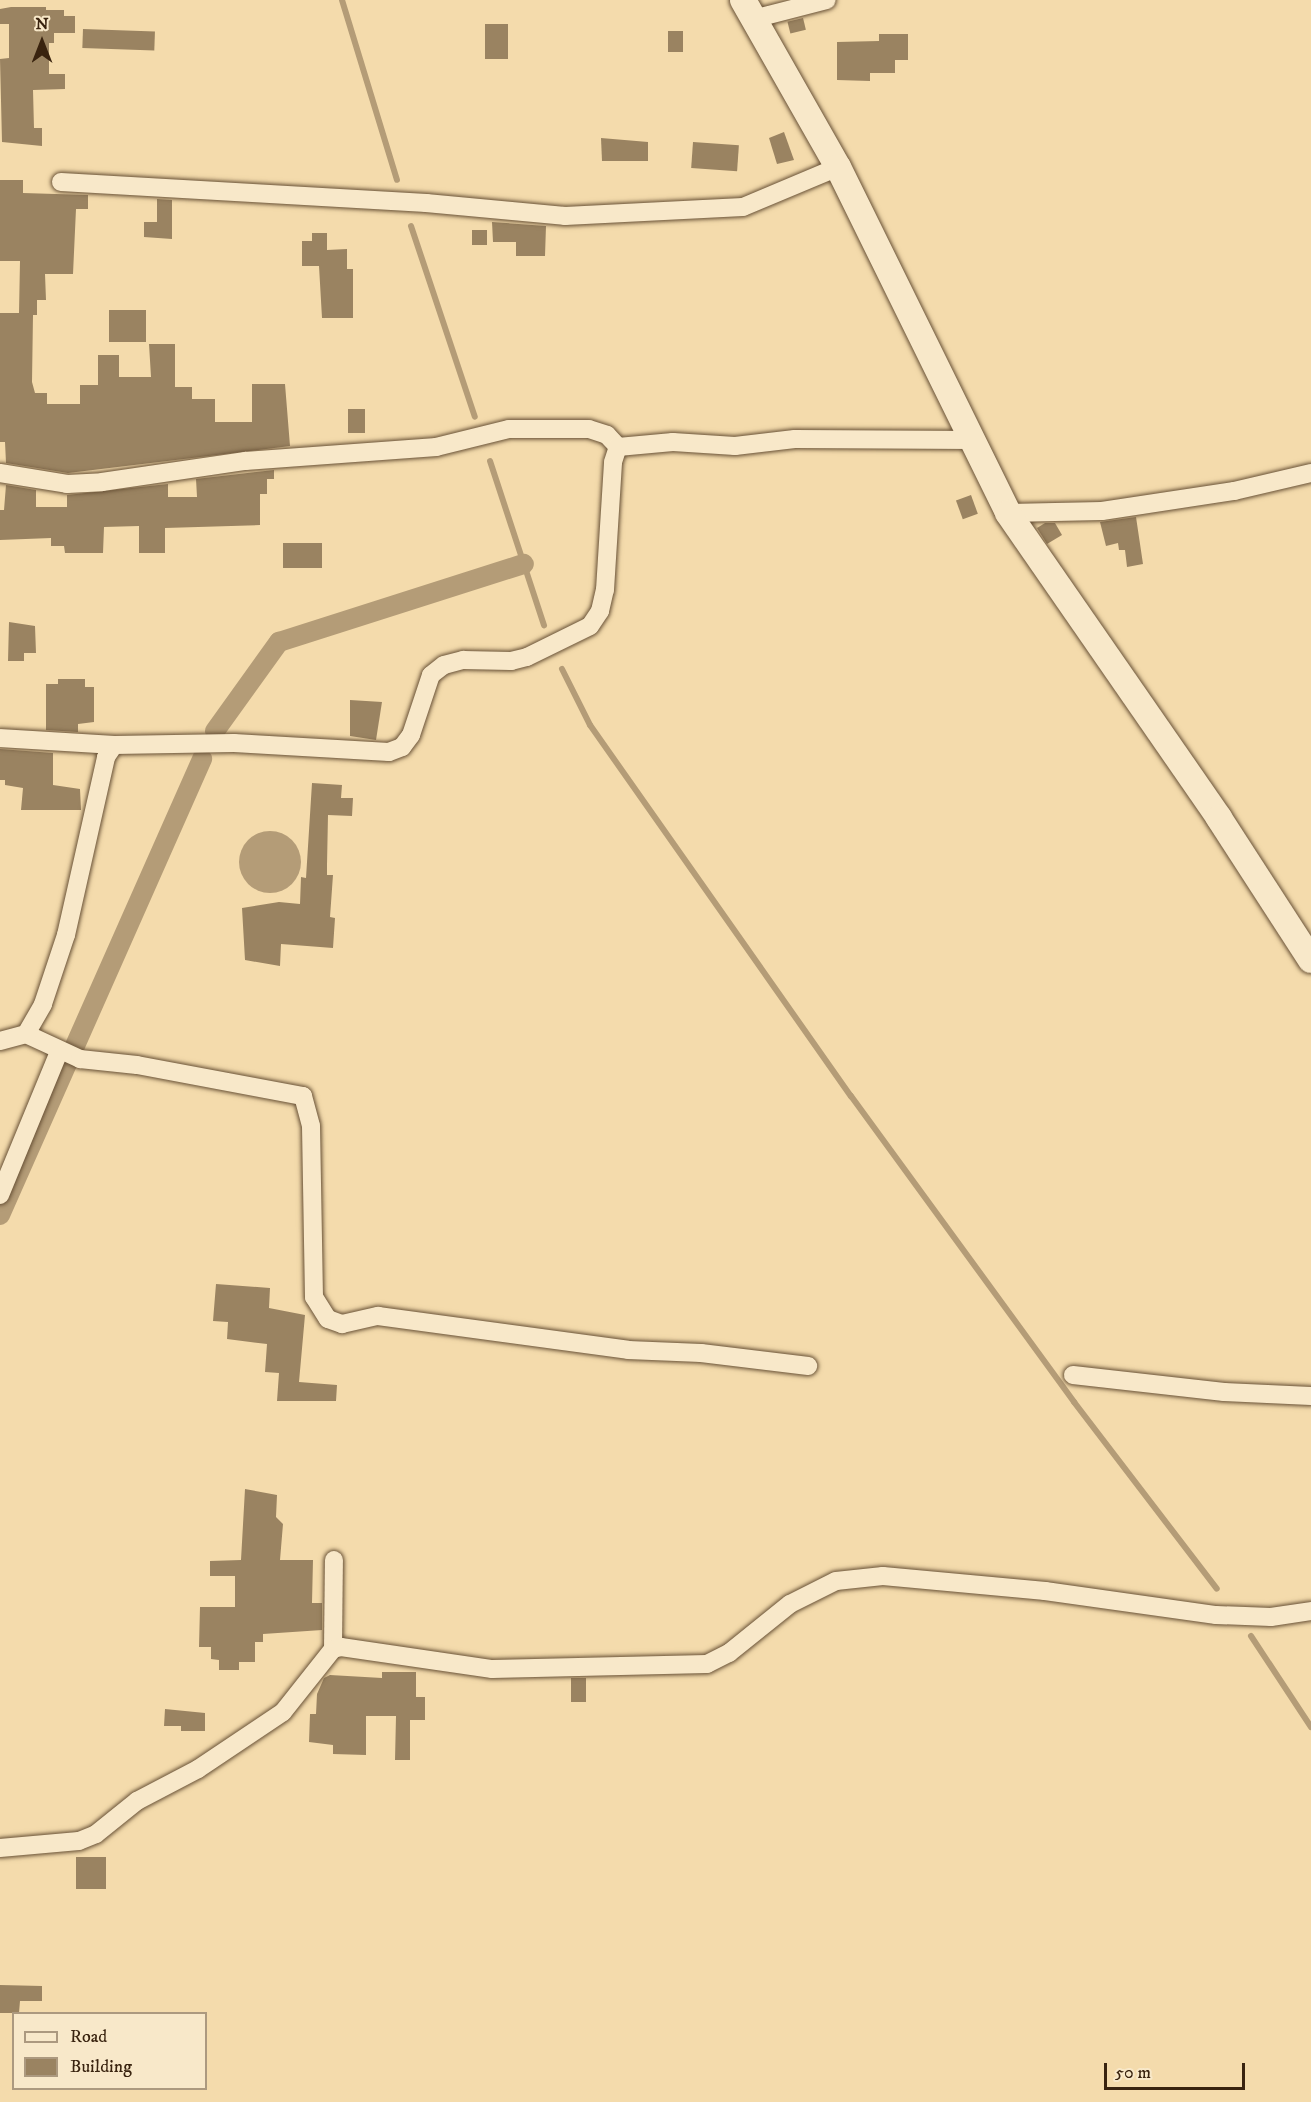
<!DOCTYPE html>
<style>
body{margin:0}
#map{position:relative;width:1311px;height:2102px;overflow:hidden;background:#f4dbac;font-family:"IM FELL DW Pica",serif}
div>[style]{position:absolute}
.water>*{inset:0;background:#b49c77}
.round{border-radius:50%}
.stream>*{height:6px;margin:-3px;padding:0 3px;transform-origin:3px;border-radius:3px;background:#b49c77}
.canal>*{height:20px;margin:-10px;padding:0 10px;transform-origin:10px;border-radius:10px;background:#b49c77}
.building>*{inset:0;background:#9a8361;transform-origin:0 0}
.roads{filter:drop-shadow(0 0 2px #685136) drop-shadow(0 0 2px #685136)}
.street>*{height:18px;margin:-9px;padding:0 9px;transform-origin:9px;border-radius:9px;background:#f8e8c9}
.secondary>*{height:26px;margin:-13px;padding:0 13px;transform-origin:13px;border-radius:13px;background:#f8e8c9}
span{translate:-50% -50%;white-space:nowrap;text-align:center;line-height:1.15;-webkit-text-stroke:4.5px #f8e8c9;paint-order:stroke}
.legend{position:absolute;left:12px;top:2012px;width:195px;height:78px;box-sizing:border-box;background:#f8e8c9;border:2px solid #ac997f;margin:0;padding:8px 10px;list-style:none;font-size:18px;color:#39230f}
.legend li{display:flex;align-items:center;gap:12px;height:30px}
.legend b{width:30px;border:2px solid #ac997f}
.north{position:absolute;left:12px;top:12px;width:60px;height:60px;-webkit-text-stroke:4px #f8e8c9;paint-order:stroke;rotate:0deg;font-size:16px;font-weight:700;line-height:24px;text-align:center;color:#39230f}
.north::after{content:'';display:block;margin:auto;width:21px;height:27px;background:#39230f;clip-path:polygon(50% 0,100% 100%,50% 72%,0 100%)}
.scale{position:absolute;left:1104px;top:2063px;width:141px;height:27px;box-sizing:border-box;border:3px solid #39230f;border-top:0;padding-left:8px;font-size:18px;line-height:21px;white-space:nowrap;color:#39230f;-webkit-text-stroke:4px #f8e8c9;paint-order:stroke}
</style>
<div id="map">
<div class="water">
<i class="round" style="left:239px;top:831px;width:62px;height:62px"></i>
</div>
<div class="stream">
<i style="left:342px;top:0;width:188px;rotate:73deg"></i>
<i style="left:411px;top:226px;width:201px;rotate:71.5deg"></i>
<i style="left:490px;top:461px;width:173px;rotate:71.8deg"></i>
<i style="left:562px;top:669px;width:63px;rotate:63.4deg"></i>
<i style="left:590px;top:725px;width:454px;rotate:54.9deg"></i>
<i style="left:851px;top:1096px;width:379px;rotate:53.9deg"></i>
<i style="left:1074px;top:1402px;width:235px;rotate:52.6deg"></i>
<i style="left:1251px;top:1636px;width:109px;rotate:56.6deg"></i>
</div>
<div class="canal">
<i style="left:215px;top:731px;width:110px;rotate:-54.3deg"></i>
<i style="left:279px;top:642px;width:257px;rotate:-17.7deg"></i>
<i style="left:0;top:1215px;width:499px;rotate:-66.1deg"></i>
</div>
<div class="building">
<i style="clip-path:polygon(11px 7px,46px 7px,46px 10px,64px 10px,64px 16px,75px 16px,75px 33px,54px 33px,54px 43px,49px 43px,49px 74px,65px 74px,65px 89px,33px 90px,34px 128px,42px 128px,42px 146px,2px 142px,0 59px,9px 58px,9px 24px,0 24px,0 9px)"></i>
<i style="left:803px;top:18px;width:12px;height:16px;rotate:76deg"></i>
<i style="left:485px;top:24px;width:23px;height:35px"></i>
<i style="left:83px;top:29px;width:72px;height:19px;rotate:2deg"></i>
<i style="left:668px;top:31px;width:15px;height:21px"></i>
<i style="clip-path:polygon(879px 34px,908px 34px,908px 60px,895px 60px,895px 73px,870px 73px,870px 81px,837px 80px,837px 42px,879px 41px)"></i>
<i style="clip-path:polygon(784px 132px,794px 160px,777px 164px,769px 138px)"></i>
<i style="clip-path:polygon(601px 138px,648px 142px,648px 161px,602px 161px)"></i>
<i style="left:693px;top:142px;width:46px;height:26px;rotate:4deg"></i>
<i style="clip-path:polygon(0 180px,23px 180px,23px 193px,88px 195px,88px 209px,76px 209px,73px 274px,45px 274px,46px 300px,37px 300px,37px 315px,33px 315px,32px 382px,35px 393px,47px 393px,47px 404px,80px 404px,80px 385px,98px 385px,98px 355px,119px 355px,119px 377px,151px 377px,149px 344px,175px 344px,175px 387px,192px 387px,192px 399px,215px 399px,215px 422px,252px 422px,252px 384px,285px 384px,290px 446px,68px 473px,6px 463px,5px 442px,0 442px,0 313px,19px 313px,20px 261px,0 261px)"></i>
<i style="clip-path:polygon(157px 199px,172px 200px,172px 239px,144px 237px,144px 222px,157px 222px)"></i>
<i style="clip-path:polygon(492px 222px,546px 226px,545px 256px,516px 256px,516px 242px,493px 242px)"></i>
<i style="left:472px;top:230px;width:15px;height:15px"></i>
<i style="clip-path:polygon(312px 233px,327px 233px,327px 250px,347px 249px,347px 269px,353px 269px,353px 318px,322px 318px,319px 266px,302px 266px,302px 241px,312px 241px)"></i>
<i style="left:146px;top:310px;width:32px;height:37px;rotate:90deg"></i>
<i style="left:365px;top:409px;width:24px;height:17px;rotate:90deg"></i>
<i style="clip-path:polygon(274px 470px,274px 479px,267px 479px,267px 494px,260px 494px,260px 525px,165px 528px,165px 553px,139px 553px,139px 526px,104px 527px,103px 553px,65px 553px,64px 546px,51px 546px,51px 538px,0 540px,0 510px,4px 510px,6px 485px,36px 490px,36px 507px,67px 507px,67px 495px,168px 484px,168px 497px,197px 497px,196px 479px)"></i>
<i style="left:971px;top:495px;width:20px;height:16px;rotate:70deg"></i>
<i style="clip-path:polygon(1136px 517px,1143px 564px,1127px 567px,1125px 550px,1119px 550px,1118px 543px,1106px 546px,1100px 522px)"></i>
<i style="clip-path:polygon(1045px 523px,1055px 523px,1062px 535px,1047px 544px,1037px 528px)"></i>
<i style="left:322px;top:543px;width:25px;height:39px;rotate:90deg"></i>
<i style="clip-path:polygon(9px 622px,35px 626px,36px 653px,24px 653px,24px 661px,8px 661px)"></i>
<i style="clip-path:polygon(58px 679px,85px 679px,85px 687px,94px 687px,94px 722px,78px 724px,78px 732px,46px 730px,46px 684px,58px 684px)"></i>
<i style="clip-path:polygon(350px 700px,382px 702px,376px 740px,350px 736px)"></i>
<i style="clip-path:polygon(0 749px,53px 753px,53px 785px,80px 789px,81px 810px,21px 810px,23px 788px,5px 785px,5px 780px,0 780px)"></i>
<i style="clip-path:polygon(312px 783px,342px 785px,341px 798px,353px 798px,352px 816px,328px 815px,327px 865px,327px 875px,333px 875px,330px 917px,335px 918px,333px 948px,281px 944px,280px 966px,245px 960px,242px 908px,279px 902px,300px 904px,301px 877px,306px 878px)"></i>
<i style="clip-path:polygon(216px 1284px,270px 1288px,269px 1308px,305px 1315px,299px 1382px,337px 1385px,336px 1401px,277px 1401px,279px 1373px,265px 1372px,267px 1344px,227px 1339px,228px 1322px,213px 1321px)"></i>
<i style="clip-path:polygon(245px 1489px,277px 1495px,276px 1517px,283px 1524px,280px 1560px,313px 1560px,312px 1603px,322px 1603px,322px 1630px,263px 1634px,263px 1642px,255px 1642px,255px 1662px,239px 1662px,239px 1670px,219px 1670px,219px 1660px,211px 1659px,211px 1647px,199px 1647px,200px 1607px,235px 1607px,235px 1576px,210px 1576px,210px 1561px,241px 1560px)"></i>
<i style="clip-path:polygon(382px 1672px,416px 1672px,416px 1697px,425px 1697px,425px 1720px,410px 1720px,410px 1760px,395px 1760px,396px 1716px,366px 1716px,366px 1755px,333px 1754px,333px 1745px,309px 1742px,310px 1714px,316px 1714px,317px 1694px,324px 1678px,330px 1675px,382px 1678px)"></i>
<i style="left:571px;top:1678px;width:15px;height:24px"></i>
<i style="clip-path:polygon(165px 1709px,205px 1713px,205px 1731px,181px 1731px,181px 1726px,164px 1726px)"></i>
<i style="left:76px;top:1857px;width:30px;height:32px"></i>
<i style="clip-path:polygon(0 1985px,42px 1986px,42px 2001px,20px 2001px,19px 2013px,0 2013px)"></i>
</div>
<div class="roads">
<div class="street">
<i style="left:753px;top:19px;width:76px;rotate:-14.4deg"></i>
<i style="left:61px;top:182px;width:366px;rotate:3.3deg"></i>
<i style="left:426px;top:203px;width:140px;rotate:5.3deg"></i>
<i style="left:565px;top:216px;width:178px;rotate:-2.9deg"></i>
<i style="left:743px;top:207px;width:103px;rotate:-22.8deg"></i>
<i style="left:0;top:473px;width:68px;rotate:9.3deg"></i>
<i style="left:67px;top:484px;width:35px;rotate:-3deg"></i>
<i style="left:102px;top:482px;width:145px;rotate:-8.4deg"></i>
<i style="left:245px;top:461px;width:192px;rotate:-4.2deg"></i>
<i style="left:436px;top:447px;width:75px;rotate:-13.9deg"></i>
<i style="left:509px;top:429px;width:80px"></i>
<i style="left:589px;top:429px;width:19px;rotate:18deg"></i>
<i style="left:607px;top:435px;width:16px;rotate:47deg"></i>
<i style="left:1008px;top:513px;width:94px;rotate:-1.2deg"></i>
<i style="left:1102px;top:511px;width:134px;rotate:-8.6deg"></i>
<i style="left:1234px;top:491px;width:79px;rotate:-13.2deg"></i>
<i style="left:0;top:738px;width:114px;rotate:3.5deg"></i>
<i style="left:26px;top:1034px;width:60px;rotate:24.8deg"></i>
<i style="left:80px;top:1059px;width:57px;rotate:6deg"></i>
<i style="left:137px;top:1065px;width:169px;rotate:10.6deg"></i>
<i style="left:303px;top:1096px;width:31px;rotate:75deg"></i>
<i style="left:311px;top:1126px;width:171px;rotate:89deg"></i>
<i style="left:314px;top:1297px;width:26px;rotate:58deg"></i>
<i style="left:328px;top:1319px;width:15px;rotate:20deg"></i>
<i style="left:342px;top:1324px;width:37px;rotate:-13deg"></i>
<i style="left:378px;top:1316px;width:252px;rotate:7.7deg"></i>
<i style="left:628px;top:1350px;width:73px;rotate:2.4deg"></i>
<i style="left:701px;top:1353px;width:108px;rotate:6.9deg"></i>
<i style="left:0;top:1041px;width:27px;rotate:-15deg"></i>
<i style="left:26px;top:1034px;width:34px;rotate:-60deg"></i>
<i style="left:43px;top:1004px;width:73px;rotate:-71.6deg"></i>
<i style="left:66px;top:935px;width:182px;rotate:-77.3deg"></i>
<i style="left:106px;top:757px;width:14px;rotate:-56deg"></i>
<i style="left:114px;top:745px;width:120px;rotate:-1deg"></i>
<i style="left:234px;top:743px;width:155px;rotate:3.3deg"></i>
<i style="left:389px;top:752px;width:14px;rotate:-21deg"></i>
<i style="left:402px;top:747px;width:15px;rotate:-53deg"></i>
<i style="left:411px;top:735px;width:63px;rotate:-71.6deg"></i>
<i style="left:431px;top:675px;width:16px;rotate:-38deg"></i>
<i style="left:444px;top:665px;width:20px;rotate:-15deg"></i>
<i style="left:463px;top:660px;width:48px;rotate:1.2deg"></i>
<i style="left:511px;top:661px;width:16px;rotate:-14deg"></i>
<i style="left:527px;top:657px;width:70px;rotate:-26.2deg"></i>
<i style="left:590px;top:626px;width:18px;rotate:-56deg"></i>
<i style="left:600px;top:611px;width:22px;rotate:-77deg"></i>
<i style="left:605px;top:590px;width:128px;rotate:-86.4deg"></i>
<i style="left:613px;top:462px;width:16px;rotate:-72deg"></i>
<i style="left:618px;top:447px;width:55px;rotate:-5.2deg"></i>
<i style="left:673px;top:442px;width:62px;rotate:3.7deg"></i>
<i style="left:735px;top:446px;width:60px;rotate:-6.7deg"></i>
<i style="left:795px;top:439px;width:178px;rotate:0.3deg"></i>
<i style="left:0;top:1195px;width:155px;rotate:-67.6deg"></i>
<i style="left:1073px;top:1375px;width:152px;rotate:6.4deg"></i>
<i style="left:1224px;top:1392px;width:87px;rotate:2.6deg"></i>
<i style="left:333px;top:1649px;width:89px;rotate:-89.4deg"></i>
<i style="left:0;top:1848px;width:79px;rotate:-5.1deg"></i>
<i style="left:79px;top:1841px;width:18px;rotate:-22deg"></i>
<i style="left:96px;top:1834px;width:53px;rotate:-38.8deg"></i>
<i style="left:137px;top:1801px;width:69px;rotate:-27.7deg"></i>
<i style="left:198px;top:1769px;width:102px;rotate:-33.8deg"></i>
<i style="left:283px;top:1712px;width:80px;rotate:-51.6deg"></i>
<i style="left:333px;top:1649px;width:8px;rotate:-14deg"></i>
<i style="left:341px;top:1647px;width:153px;rotate:8.3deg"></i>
<i style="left:492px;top:1669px;width:215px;rotate:-1.3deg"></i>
<i style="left:707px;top:1664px;width:25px;rotate:-27deg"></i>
<i style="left:729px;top:1653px;width:78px;rotate:-38.8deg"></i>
<i style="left:790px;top:1604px;width:51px;rotate:-26.6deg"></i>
<i style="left:836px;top:1581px;width:47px;rotate:-6.1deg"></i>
<i style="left:883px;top:1576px;width:163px;rotate:5.3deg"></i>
<i style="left:1045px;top:1591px;width:173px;rotate:8deg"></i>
<i style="left:1216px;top:1615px;width:55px;rotate:2.1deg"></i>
<i style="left:1271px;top:1617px;width:40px;rotate:-8.5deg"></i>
</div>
<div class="secondary">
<i style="left:743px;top:0;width:192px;rotate:60.4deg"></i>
<i style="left:838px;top:167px;width:386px;rotate:63.8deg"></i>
<i style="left:1008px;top:513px;width:371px;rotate:55.3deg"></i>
<i style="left:1219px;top:818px;width:169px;rotate:57.1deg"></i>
</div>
</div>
<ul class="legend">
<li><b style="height:8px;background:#f8e8c9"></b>Road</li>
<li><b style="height:16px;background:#9a8361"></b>Building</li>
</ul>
<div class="north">N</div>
<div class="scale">50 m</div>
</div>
